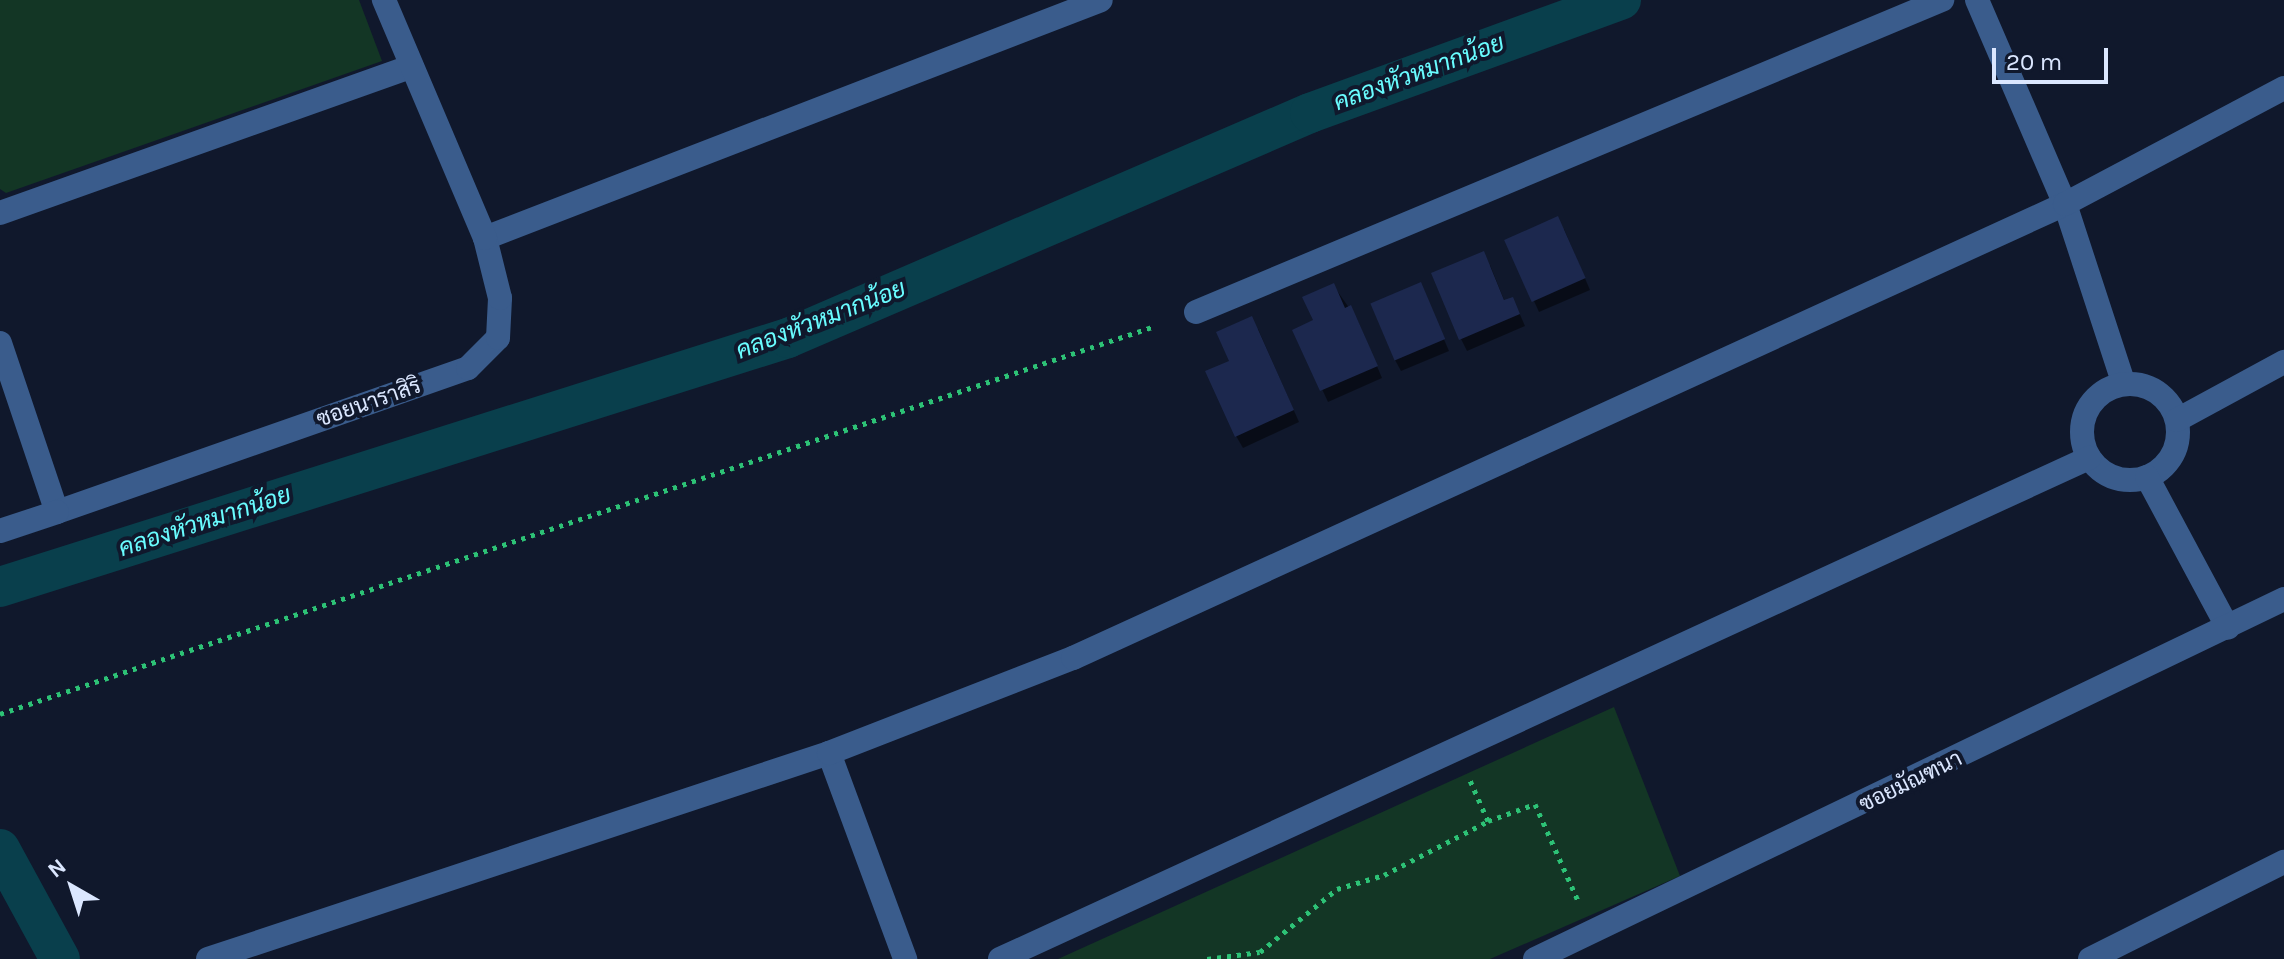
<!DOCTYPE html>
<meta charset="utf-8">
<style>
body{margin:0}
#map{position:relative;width:2284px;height:959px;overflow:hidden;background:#10182c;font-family:Karla,Sarabun,sans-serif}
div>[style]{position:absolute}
.green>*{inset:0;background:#133625}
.shadow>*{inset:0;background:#0007}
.canal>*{height:40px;margin:-20px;padding:0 20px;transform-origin:20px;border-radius:20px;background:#093f4c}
.building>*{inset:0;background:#1c284e;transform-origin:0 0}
.path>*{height:5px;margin-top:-2.5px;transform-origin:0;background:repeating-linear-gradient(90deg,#2dc276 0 4px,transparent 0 10px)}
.minor>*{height:24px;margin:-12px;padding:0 12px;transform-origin:12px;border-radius:12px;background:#3a5c8c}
.minor>.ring{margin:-12px;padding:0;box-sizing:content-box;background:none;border:24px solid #3a5c8c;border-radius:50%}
span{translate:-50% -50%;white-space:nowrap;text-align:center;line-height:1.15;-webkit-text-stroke:8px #10182c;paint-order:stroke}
.street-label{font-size:22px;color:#dbe7ff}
.water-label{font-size:24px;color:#69fcff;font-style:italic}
.north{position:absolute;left:32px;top:847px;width:80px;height:80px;-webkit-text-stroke:6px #10182c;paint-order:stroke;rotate:321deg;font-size:22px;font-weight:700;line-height:32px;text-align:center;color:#dbe7ff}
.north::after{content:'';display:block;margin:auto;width:28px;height:36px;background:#dbe7ff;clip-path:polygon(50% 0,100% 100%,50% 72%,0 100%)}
.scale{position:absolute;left:1992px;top:48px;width:116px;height:36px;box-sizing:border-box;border:4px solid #dbe7ff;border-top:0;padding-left:10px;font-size:24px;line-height:28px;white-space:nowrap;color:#dbe7ff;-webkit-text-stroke:6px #10182c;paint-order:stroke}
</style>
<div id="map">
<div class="green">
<i style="clip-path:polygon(0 0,359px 0,382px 61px,6px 193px,0 189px)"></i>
<i style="clip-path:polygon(1614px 707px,1680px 876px,1490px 959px,1058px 959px)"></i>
</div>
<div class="shadow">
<i style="clip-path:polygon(1564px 229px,1590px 290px,1539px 312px,1506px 240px)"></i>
<i style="clip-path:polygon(1490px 265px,1505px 302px,1518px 310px,1525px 326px,1467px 351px,1461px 339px)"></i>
<i style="clip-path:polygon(1420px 284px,1449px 351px,1401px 371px,1395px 360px)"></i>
<i style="clip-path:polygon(1333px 285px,1357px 319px,1382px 378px,1328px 402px,1295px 331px,1315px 321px)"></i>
<i style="clip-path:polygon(1258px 329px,1299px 422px,1243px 448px,1236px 436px,1231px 362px)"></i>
</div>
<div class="canal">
<i style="left:0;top:587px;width:826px;rotate:-17.54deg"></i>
<i style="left:788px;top:338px;width:568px;rotate:-23.32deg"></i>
<i style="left:1310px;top:113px;width:331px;rotate:-20deg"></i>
<i style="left:0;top:849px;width:125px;rotate:61.4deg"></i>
</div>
<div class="building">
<i style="left:1558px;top:216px;width:68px;height:59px;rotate:66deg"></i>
<i style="clip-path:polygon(1484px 251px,1504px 300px,1513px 297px,1520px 314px,1459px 340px,1431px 273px)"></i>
<i style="left:1421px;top:282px;width:62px;height:55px;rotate:67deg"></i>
<i style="clip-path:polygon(1334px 283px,1345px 308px,1351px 305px,1378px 366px,1320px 391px,1292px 330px,1313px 320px,1302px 297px)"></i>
<i style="clip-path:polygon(1252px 316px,1294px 410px,1235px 437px,1205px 371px,1229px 361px,1216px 332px)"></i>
</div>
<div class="path">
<i style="left:0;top:714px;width:1215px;rotate:-18.57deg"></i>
<i style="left:1488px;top:821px;width:50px;rotate:-19.9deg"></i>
<i style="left:1535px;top:804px;width:108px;rotate:66deg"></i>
<i style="left:1207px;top:959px;width:53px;rotate:-7.5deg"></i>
<i style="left:1260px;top:952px;width:99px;rotate:-39.3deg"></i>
<i style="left:1337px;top:889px;width:49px;rotate:-16.6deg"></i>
<i style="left:1384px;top:875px;width:117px;rotate:-27.4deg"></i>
<i style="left:1488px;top:821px;width:47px;rotate:-113.8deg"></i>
</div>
<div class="minor">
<i style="left:1977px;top:0;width:222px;rotate:66.7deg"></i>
<i style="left:2065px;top:204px;width:189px;rotate:71.9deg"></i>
<i style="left:0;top:213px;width:437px;rotate:-19.6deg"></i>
<i style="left:485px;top:238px;width:660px;rotate:-21.12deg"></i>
<i style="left:1196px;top:312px;width:809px;rotate:-22.7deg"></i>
<i style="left:0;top:343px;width:178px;rotate:71.4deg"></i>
<i style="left:57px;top:512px;width:435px;rotate:-19.3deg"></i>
<i style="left:468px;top:368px;width:42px;rotate:-45deg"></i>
<i style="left:498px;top:338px;width:40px;rotate:-87.1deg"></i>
<i style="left:500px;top:298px;width:62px;rotate:-104deg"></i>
<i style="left:485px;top:238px;width:259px;rotate:-113deg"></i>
<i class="ring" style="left:2082px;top:384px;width:72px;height:72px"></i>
<i style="left:2177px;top:420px;width:122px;rotate:-28.5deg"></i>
<i style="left:2147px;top:477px;width:171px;rotate:61.8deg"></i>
<i style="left:0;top:531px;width:60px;rotate:-18.4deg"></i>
<i style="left:829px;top:753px;width:220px;rotate:69.7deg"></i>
<i style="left:208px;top:959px;width:654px;rotate:-18.35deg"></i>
<i style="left:829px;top:753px;width:262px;rotate:-21.3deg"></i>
<i style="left:1073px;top:658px;width:1091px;rotate:-24.59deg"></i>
<i style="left:2065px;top:204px;width:248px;rotate:-27.9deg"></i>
<i style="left:1000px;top:959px;width:1199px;rotate:-24.71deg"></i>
<i style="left:1535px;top:959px;width:831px;rotate:-25.67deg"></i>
<i style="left:2090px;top:959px;width:217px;rotate:-26.6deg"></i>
</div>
<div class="street-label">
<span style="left:369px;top:403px;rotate:-19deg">ซอยนาราสิริ</span>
<span style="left:1911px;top:782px;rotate:-26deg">ซอยมัณฑนา</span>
</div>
<div class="water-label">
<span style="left:1419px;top:73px;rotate:-20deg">คลองหัวหมากน้อย</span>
<span style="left:821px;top:320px;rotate:-21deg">คลองหัวหมากน้อย</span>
<span style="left:205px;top:522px;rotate:-18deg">คลองหัวหมากน้อย</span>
</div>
<div class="north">N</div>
<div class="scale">20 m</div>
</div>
